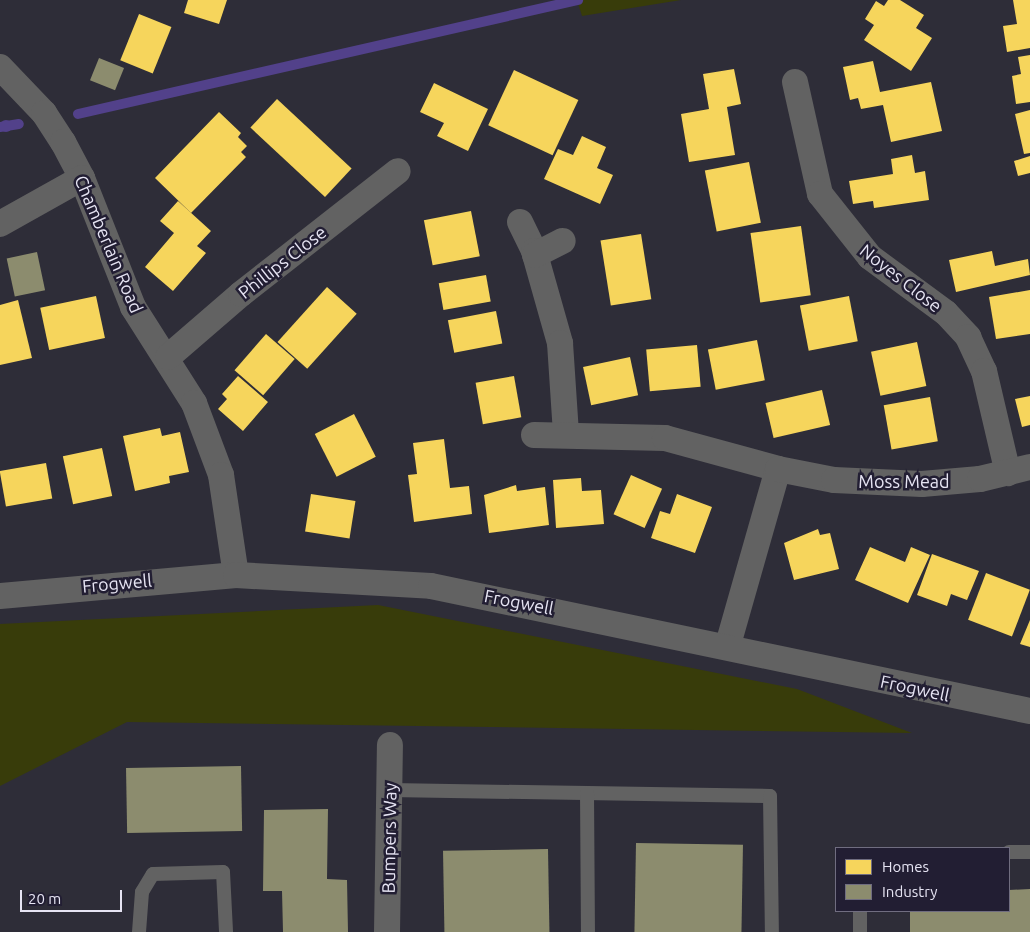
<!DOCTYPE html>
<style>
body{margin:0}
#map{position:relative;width:1030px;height:932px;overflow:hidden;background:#2e2d38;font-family:Ubuntu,sans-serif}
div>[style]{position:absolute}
.green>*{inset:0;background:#383c0a}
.water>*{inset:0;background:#52418a}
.round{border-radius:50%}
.homes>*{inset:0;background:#f6d55c;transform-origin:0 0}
.industry>*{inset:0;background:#8c8c6e;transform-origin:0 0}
.stream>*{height:10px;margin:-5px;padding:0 5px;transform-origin:5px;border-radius:5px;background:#52418a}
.lane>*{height:14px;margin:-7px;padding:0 7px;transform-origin:7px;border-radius:7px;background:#626262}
.street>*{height:26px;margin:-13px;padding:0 13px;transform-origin:13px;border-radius:13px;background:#626262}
span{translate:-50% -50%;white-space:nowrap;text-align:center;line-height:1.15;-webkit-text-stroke:5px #221e33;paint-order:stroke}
.street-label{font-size:18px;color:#e6e4f3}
.legend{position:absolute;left:835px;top:847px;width:175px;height:65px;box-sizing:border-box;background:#221e33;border:1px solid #706d80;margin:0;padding:6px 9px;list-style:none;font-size:15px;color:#e6e4f3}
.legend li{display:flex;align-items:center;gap:10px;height:25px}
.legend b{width:25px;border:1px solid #706d80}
.scale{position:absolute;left:20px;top:890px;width:102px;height:22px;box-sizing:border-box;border:2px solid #e6e4f3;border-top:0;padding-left:6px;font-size:15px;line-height:18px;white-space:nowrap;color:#e6e4f3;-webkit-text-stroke:4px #221e33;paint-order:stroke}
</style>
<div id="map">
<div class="green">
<i style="clip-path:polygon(577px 0,681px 0,582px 16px)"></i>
<i style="clip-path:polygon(378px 605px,797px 689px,912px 733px,127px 722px,0 786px,0 624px)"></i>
</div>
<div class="water">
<i class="round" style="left:0;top:120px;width:12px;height:12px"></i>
</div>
<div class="homes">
<i style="clip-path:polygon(188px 0,227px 0,219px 24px,184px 13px)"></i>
<i style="clip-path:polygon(888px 0,900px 0,924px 15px,916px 28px,932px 38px,911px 71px,864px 40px,874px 25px,865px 19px,876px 1px,884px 6px)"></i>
<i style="clip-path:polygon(1013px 0,1030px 0,1030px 48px,1007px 52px,1003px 26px,1017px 24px)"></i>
<i style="left:139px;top:14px;width:35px;height:50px;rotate:22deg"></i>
<i style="clip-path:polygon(1030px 55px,1030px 102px,1016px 104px,1012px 76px,1021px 74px,1018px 57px)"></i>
<i style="clip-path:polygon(873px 61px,880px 92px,931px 82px,942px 131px,891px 142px,883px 105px,861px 109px,858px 98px,850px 100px,843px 67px)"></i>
<i style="clip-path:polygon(734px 69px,741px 104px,727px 107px,735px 155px,689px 162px,681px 114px,709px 109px,703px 74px)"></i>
<i style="left:514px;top:70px;width:71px;height:61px;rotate:25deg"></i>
<i style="clip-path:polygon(434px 83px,488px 109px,468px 151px,437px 136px,444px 123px,420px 112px)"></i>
<i style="left:277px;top:99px;width:102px;height:39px;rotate:43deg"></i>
<i style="clip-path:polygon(1030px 110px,1030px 153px,1024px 154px,1015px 114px)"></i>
<i style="clip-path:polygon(219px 112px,241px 133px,238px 137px,247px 146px,241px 152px,246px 157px,191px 213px,155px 178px)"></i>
<i style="clip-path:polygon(582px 136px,606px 147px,597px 168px,613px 175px,600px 204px,544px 179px,558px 149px,573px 155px)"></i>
<i style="clip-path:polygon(912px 155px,915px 173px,925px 171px,929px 200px,874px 208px,873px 201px,853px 204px,849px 181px,893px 174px,891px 159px)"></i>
<i style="clip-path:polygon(1030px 156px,1030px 173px,1018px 176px,1014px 161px)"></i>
<i style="left:749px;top:162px;width:62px;height:45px;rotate:79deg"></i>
<i style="clip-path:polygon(178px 201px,211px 231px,197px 246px,206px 253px,173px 291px,145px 267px,174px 233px,160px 221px)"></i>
<i style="left:471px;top:211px;width:46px;height:48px;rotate:79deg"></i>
<i style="left:801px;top:226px;width:70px;height:51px;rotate:82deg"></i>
<i style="left:641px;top:234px;width:66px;height:41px;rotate:81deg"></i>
<i style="clip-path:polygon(992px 251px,995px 266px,1028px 259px,1030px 275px,956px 292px,949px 260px)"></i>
<i style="left:486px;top:275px;width:27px;height:48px;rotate:80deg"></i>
<i style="left:327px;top:287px;width:40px;height:74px;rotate:42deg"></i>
<i style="clip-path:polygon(1030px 290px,1030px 334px,996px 339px,989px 297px)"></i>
<i style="left:96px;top:296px;width:43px;height:57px;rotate:78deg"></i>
<i style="left:849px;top:296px;width:46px;height:50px;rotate:79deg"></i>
<i style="clip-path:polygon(18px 300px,32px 358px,0 365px,0 305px)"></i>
<i style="left:496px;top:311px;width:33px;height:49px;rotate:79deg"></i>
<i style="left:266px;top:334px;width:38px;height:48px;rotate:41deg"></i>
<i style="left:757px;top:340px;width:41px;height:50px;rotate:79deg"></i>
<i style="left:917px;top:342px;width:45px;height:47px;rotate:78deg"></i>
<i style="left:697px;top:345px;width:42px;height:51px;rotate:85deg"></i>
<i style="left:630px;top:357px;width:39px;height:48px;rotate:78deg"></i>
<i style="clip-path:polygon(238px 376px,268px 402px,243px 431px,218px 409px,227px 399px,222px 394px)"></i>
<i style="left:514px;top:376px;width:42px;height:39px;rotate:80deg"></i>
<i style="left:822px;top:390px;width:36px;height:58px;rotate:77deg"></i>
<i style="clip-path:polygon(1030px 396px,1030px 425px,1022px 427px,1015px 399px)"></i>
<i style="left:930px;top:397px;width:45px;height:47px;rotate:80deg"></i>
<i style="left:354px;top:414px;width:48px;height:44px;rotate:63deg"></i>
<i style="clip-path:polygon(160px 428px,162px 436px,180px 432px,189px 472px,169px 476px,170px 483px,135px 491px,123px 436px)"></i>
<i style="clip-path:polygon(444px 439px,450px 488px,469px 486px,472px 514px,414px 522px,408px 475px,417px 474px,413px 443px)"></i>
<i style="left:102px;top:448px;width:49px;height:40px;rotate:78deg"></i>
<i style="left:46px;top:463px;width:36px;height:47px;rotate:80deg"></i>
<i style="left:631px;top:475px;width:34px;height:43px;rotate:24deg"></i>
<i style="clip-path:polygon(581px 478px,582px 491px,601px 490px,604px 524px,556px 528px,553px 480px)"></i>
<i style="clip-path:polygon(516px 485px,517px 491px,545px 487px,549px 525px,489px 533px,484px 495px)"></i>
<i style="left:311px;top:494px;width:45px;height:38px;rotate:9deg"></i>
<i style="clip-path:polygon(677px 494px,712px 507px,695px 553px,651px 538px,660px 511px,670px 514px)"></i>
<i style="clip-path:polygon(818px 529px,820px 535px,830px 533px,839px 569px,794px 580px,784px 543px)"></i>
<i style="clip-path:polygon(870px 547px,905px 562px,911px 547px,930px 555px,908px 603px,855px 580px)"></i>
<i style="clip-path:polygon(932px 554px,979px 571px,967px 600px,951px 594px,947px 606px,917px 595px)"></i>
<i style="left:986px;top:573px;width:47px;height:50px;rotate:21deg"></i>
<i style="clip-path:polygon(1030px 620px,1030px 647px,1020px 644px)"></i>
</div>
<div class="industry">
<i style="left:99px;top:58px;width:27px;height:24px;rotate:22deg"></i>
<i style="left:37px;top:252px;width:39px;height:31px;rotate:78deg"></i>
<i style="left:241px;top:766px;width:65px;height:115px;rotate:89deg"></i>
<i style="clip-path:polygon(328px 809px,327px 879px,347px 880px,348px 932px,283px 932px,282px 891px,263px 891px,264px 810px)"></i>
<i style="left:636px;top:843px;width:107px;height:89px;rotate:1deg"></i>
<i style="left:548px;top:849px;width:83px;height:105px;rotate:89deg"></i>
<i style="clip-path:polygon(1030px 889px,1030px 932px,910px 932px,910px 911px,1009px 911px,1009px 890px)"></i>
</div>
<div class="stream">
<i style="left:78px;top:114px;width:513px;rotate:-12.84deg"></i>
<i style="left:0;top:127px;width:19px;rotate:-9deg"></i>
</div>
<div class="lane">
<i style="left:390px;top:790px;width:380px;rotate:0.9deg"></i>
<i style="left:770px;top:796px;width:136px;rotate:89.2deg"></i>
<i style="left:587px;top:793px;width:139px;rotate:89.6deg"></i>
<i style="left:1009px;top:852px;width:21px"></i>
<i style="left:860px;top:911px;width:21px;rotate:90deg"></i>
<i style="left:139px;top:932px;width:40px;rotate:-85.7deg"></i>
<i style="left:142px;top:892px;width:21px;rotate:-59deg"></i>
<i style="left:153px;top:874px;width:70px;rotate:-1.6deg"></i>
<i style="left:223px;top:872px;width:60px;rotate:87.1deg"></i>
</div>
<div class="street">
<i style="left:0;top:67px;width:64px;rotate:46.3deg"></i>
<i style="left:44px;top:113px;width:35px;rotate:57deg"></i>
<i style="left:63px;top:142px;width:41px;rotate:62.2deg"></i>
<i style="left:82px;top:178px;width:139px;rotate:68.4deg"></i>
<i style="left:133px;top:307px;width:114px;rotate:57.6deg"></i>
<i style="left:194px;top:403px;width:77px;rotate:69.4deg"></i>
<i style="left:221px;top:475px;width:101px;rotate:81.5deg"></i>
<i style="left:795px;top:82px;width:115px;rotate:77.4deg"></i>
<i style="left:820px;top:194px;width:80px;rotate:51.6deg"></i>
<i style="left:870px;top:257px;width:94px;rotate:36.4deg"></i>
<i style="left:946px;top:313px;width:33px;rotate:47deg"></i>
<i style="left:968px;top:337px;width:38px;rotate:65deg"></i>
<i style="left:984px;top:371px;width:105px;rotate:76.8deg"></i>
<i style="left:520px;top:222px;width:32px;rotate:64deg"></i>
<i style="left:534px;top:251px;width:96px;rotate:74.2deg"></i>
<i style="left:560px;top:343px;width:90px;rotate:86.2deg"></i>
<i style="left:0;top:224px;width:94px;rotate:-29.3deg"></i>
<i style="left:535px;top:255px;width:31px;rotate:-27deg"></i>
<i style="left:168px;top:357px;width:96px;rotate:-40.8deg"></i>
<i style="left:241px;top:294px;width:199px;rotate:-38.1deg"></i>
<i style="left:534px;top:435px;width:131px;rotate:1.3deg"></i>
<i style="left:665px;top:438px;width:117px;rotate:15.3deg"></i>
<i style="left:778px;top:469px;width:183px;rotate:105.9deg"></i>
<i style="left:778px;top:469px;width:57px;rotate:11.1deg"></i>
<i style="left:834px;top:480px;width:88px;rotate:2.6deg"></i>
<i style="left:922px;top:484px;width:58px;rotate:-4.9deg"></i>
<i style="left:980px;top:479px;width:51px;rotate:-13.5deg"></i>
<i style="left:0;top:596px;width:237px;rotate:-5.1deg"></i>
<i style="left:236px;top:575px;width:195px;rotate:3.2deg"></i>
<i style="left:431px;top:586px;width:612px;rotate:11.79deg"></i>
<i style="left:387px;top:932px;width:187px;rotate:-89.1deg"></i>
</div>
<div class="street-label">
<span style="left:109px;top:244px;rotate:67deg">Chamberlain Road</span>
<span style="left:282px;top:262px;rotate:-38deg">Phillips Close</span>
<span style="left:901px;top:278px;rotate:38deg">Noyes Close</span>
<span style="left:904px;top:481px">Moss Mead</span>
<span style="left:117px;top:583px;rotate:-5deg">Frogwell</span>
<span style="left:519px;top:602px;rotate:11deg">Frogwell</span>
<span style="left:915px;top:688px;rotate:12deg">Frogwell</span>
<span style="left:389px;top:838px;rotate:-89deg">Bumpers Way</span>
</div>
<ul class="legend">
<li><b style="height:14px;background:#f6d55c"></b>Homes</li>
<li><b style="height:14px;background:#8c8c6e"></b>Industry</li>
</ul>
<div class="scale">20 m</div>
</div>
